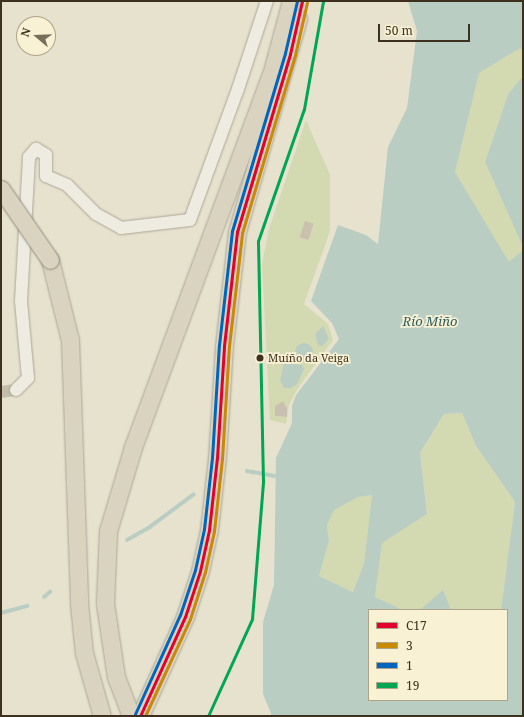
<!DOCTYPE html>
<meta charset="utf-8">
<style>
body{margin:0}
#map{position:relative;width:524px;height:717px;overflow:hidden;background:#e6e2ce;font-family:"Noto Serif",serif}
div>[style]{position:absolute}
.green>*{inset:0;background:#d3d9b0}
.water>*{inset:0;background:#b9cdc3}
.round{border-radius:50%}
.stream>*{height:3.5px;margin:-1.75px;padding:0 1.75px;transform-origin:1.75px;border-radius:1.75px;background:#b9cdc3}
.building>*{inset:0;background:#cac0af;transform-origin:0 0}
.minor-tunnel>*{height:12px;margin-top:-6px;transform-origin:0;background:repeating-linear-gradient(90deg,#c4beab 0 12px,transparent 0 18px)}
.roads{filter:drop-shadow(0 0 1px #aca797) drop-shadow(0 0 1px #aca797)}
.minor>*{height:12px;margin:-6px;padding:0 6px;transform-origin:6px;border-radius:6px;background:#eeebe0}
.highway>*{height:17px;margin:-8.5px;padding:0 8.5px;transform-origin:8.5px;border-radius:8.5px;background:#dad3bf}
.bridges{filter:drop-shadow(0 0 1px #918c7e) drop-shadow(0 0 1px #918c7e)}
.highway-bridge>*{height:17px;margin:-8.5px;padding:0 8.5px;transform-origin:8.5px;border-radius:8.5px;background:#dad3bf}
.bus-1>*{height:3px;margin:-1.5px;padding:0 1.5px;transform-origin:1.5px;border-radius:1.5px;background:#e4002b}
.bus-2>*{height:3px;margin:-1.5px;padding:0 1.5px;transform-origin:1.5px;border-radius:1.5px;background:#c88808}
.bus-3>*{height:3px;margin:-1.5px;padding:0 1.5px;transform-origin:1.5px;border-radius:1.5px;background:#0065bd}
.bus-4>*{height:3px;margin:-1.5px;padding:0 1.5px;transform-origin:1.5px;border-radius:1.5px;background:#00a651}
.dots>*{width:11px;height:11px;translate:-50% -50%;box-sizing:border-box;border:2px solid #f8f1d4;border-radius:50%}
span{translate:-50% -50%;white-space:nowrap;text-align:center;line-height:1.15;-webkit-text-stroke:3.5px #f8f1d4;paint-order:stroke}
.bus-label{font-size:11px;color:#3d301e}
.left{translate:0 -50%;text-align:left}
.water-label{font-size:13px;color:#2c5c5d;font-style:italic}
.frame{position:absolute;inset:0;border:2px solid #3d301e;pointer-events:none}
.legend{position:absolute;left:368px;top:609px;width:140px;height:92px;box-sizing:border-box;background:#f8f1d4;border:1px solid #ada48b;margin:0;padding:5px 7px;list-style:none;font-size:12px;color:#3d301e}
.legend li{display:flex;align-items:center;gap:8px;height:20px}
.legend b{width:20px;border:1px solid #ada48b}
.north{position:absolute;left:16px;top:16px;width:40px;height:40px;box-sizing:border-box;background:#f8f1d4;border:1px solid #ada48b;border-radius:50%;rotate:289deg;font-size:11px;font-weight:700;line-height:16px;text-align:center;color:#3d301e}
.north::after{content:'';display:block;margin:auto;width:14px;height:18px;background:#786e5c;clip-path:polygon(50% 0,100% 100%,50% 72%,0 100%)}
.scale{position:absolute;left:378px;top:24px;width:92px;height:18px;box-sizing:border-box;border:2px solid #3d301e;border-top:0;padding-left:5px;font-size:12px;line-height:14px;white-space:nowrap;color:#3d301e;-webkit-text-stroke:3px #f8f1d4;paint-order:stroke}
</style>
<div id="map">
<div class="green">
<i style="clip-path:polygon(520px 47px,523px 50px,523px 76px,508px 94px,485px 162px,523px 247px,523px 250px,509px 263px,455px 172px,478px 73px)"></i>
<i style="clip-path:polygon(evenodd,306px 120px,330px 175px,330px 231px,304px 304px,328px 324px,333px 340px,298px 388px,289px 405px,286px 424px,270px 420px,262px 264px,269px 229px,306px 120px,280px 403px,287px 408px,287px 417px,275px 416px,275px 406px,280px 403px)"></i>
<i style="clip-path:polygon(462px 413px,476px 446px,515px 502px,501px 610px,451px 610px,443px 591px,420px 610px,403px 610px,375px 597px,382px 542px,427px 514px,420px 453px,444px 414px)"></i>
<i style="clip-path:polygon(372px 495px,364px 563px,353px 592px,319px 576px,329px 541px,327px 525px,334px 510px,358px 497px)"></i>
</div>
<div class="water">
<i style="clip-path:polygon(evenodd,408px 1px,523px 1px,523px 50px,520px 48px,479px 73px,455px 172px,509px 262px,523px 250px,523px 716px,272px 716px,263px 694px,263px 622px,274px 585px,276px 458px,292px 423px,292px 406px,296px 395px,339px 339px,332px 323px,311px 301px,338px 225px,366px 235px,378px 244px,388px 147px,407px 108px,417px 31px,408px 1px,462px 413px,476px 446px,515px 502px,501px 610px,507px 610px,507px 700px,369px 700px,369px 610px,403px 610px,375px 597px,382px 543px,427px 514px,420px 453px,444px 414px,462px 413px,408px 1px,372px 495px,364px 563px,353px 592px,319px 576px,329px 541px,327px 525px,334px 510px,358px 497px,372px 495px)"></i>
<i style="clip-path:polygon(523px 76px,523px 247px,485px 162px,508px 94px)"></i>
<i style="clip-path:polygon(323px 326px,329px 339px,322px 346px,318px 345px,315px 334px)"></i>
<i class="round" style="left:295px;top:343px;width:18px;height:18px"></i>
<i style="clip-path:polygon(284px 363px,302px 365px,304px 369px,297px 384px,291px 388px,284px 388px,280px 380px)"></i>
<i style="clip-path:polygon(443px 590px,451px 610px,420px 610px)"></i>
</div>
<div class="stream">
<i style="left:247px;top:471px;width:28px;rotate:10deg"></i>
<i style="left:127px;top:540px;width:26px;rotate:-29deg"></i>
<i style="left:150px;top:527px;width:54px;rotate:-36.7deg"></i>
<i style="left:44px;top:597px;width:8px;rotate:-40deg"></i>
<i style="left:1px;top:613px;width:27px;rotate:-15deg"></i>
</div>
<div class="building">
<i style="left:305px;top:221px;width:9px;height:17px;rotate:18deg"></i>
<i style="clip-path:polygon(283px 401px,287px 408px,287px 417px,275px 416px,275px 406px)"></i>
</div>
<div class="minor-tunnel">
<i style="left:1px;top:392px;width:15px;rotate:-8deg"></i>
</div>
<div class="roads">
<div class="minor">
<i style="left:16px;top:390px;width:17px;rotate:-45deg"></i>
<i style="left:28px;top:378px;width:77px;rotate:-95.2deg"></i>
<i style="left:21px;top:301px;width:144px;rotate:-86.8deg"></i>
<i style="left:29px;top:157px;width:11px;rotate:-49deg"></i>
<i style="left:36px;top:149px;width:12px;rotate:31deg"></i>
<i style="left:46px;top:155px;width:21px;rotate:90deg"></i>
<i style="left:46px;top:176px;width:23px;rotate:23deg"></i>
<i style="left:67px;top:185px;width:41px;rotate:45deg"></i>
<i style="left:96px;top:214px;width:29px;rotate:29deg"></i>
<i style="left:121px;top:228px;width:69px;rotate:-6.6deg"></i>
<i style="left:190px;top:220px;width:140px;rotate:-69.9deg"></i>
<i style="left:238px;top:89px;width:93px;rotate:-71.8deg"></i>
</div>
<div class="highway">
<i style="left:50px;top:260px;width:82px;rotate:76deg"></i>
<i style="left:70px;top:340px;width:264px;rotate:88deg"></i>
<i style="left:79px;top:604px;width:49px;rotate:84.2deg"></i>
<i style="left:84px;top:653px;width:66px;rotate:74.1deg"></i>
<i style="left:131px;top:716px;width:42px;rotate:-111deg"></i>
<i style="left:116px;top:677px;width:75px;rotate:-98.5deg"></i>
<i style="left:105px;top:603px;width:72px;rotate:-87.6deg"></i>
<i style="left:108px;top:531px;width:88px;rotate:-73.4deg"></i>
<i style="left:133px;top:447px;width:404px;rotate:-69.7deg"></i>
<i style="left:273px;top:68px;width:69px;rotate:-75deg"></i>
<i style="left:140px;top:716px;width:109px;rotate:-65.6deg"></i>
<i style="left:185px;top:617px;width:48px;rotate:-71.9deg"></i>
<i style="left:200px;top:571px;width:42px;rotate:-77.6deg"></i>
<i style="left:209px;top:530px;width:72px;rotate:-83.7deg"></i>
<i style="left:217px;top:458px;width:112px;rotate:-86.4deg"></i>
<i style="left:224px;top:346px;width:115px;rotate:-83.5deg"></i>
<i style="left:237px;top:232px;width:222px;rotate:-74deg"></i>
</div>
</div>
<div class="bridges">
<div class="highway-bridge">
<i style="left:1px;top:189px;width:86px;rotate:55.4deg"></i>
</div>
</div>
<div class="bus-1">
<i style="left:140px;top:716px;width:109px;rotate:-65.6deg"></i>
<i style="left:185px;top:617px;width:48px;rotate:-71.9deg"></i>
<i style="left:200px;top:571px;width:42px;rotate:-77.6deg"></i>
<i style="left:209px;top:530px;width:72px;rotate:-83.7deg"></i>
<i style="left:217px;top:458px;width:112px;rotate:-86.4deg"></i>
<i style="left:224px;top:346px;width:115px;rotate:-83.5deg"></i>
<i style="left:237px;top:232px;width:186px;rotate:-73.4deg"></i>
<i style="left:290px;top:54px;width:54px;rotate:-77.2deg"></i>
</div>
<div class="bus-2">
<i style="left:145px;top:716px;width:107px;rotate:-65.1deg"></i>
<i style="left:190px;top:619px;width:49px;rotate:-72.3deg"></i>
<i style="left:205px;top:572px;width:42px;rotate:-77.6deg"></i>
<i style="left:214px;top:531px;width:72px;rotate:-83.7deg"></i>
<i style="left:222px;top:459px;width:113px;rotate:-86.5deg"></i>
<i style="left:229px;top:346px;width:114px;rotate:-83.4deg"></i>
<i style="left:242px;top:233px;width:186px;rotate:-73.4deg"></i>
<i style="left:295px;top:55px;width:54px;rotate:-77.2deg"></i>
</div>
<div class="bus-3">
<i style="left:135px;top:714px;width:109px;rotate:-65.6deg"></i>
<i style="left:180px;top:615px;width:47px;rotate:-71.6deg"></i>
<i style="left:195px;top:570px;width:42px;rotate:-77.6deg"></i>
<i style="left:204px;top:529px;width:71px;rotate:-83.6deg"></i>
<i style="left:212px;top:458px;width:113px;rotate:-86.5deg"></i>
<i style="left:219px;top:345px;width:115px;rotate:-83.5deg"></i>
<i style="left:232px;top:231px;width:186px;rotate:-73.4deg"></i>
<i style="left:285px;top:53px;width:53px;rotate:-77deg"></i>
</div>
<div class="bus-4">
<i style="left:208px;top:716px;width:107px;rotate:-65.6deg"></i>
<i style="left:252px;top:619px;width:138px;rotate:-85.4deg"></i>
<i style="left:263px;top:481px;width:240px;rotate:-91.2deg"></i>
<i style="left:258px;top:241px;width:140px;rotate:-70.8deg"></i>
<i style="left:304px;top:109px;width:110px;rotate:-80deg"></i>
</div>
<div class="dots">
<i style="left:260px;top:358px;background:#3d301e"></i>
</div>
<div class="bus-label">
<span class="left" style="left:268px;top:358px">Muíño da Veiga</span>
</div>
<div class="water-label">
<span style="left:430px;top:321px">Río Miño</span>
</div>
<div class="frame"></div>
<ul class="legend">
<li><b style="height:5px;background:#e4002b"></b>C17</li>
<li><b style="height:5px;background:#c88808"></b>3</li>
<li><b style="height:5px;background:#0065bd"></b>1</li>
<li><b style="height:5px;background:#00a651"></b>19</li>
</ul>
<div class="north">N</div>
<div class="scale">50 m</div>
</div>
